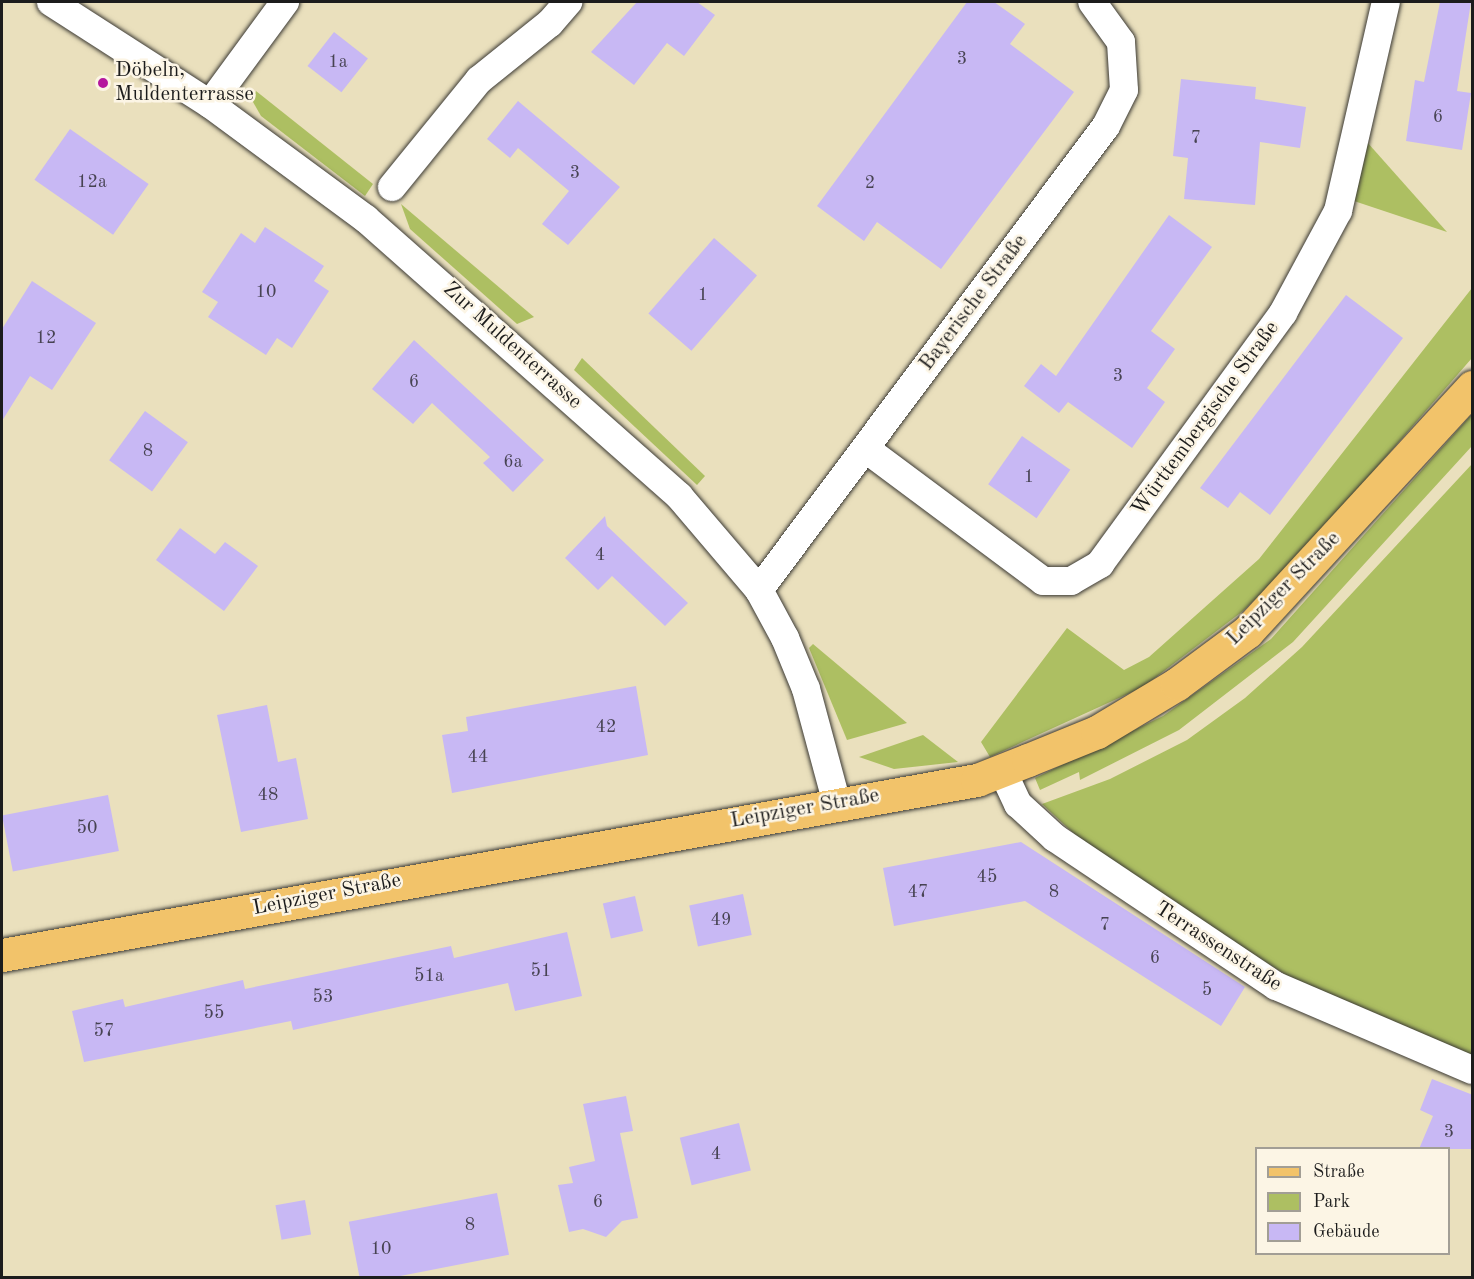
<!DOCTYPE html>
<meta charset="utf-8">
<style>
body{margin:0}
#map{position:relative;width:1474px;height:1279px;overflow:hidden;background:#eae0bd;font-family:"Old Standard TT",serif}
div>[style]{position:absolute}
.green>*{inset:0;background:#adbf62}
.building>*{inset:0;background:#c8b8f4;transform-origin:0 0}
.roads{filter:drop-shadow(0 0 2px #3b3934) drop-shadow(0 0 2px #3b3934)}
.minor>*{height:28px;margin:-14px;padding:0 14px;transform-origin:14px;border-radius:14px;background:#fff}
.primary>*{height:33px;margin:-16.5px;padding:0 16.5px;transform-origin:16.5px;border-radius:16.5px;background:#f2c36a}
.dots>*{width:16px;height:16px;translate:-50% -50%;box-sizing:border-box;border:3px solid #fcf5e5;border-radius:50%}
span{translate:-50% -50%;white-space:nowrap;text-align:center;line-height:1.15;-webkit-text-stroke:5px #fcf5e5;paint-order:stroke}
.number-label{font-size:18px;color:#474352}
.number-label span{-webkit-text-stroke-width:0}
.poi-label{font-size:21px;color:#1c1c1c}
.left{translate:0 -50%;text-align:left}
.street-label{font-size:21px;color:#1c1c1c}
.frame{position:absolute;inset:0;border:3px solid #1c1c1c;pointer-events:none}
.legend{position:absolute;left:1255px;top:1147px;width:195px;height:108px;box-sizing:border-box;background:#fcf5e5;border:2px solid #a29e95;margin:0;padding:8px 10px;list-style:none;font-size:18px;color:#1c1c1c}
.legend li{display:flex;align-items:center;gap:12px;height:30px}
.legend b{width:30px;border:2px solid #a29e95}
</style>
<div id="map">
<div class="green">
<i style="clip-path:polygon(256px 91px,373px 184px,365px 196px,261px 116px,253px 102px)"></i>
<i style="clip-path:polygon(1367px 142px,1447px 232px,1351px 200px)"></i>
<i style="clip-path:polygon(401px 204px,534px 317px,517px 324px,410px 229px)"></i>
<i style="clip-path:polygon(1472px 288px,1472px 358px,1296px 560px,1243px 611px,1143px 687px,990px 757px,981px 742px,1067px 628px,1124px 670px,1149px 657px,1259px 559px)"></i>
<i style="clip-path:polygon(582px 358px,705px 476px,697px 485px,574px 370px)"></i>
<i style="clip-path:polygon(1472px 414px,1472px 446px,1293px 642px,1179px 730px,1080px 780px,1079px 772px,1040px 790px,1035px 778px,1163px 716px,1271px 639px)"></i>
<i style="clip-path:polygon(1472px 464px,1472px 1055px,1327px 1001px,1096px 854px,1042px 804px,1110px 779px,1187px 740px,1245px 698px,1302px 647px)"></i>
<i style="clip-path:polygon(813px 644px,907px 723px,847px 740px,809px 648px)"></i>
<i style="clip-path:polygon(923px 735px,958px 762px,894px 769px,859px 757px)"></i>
</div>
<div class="building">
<i style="clip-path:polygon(637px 2px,697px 2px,715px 15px,684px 56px,667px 43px,634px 85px,591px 52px)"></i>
<i style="clip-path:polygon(967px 2px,994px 2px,1025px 24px,1010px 44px,1074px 92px,941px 269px,877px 222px,864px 241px,817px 206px)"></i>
<i style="clip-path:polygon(1440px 2px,1471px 2px,1457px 91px,1471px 93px,1462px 150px,1406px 141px,1415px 80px,1424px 82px)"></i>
<i style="left:334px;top:32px;width:43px;height:43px;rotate:38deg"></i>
<i style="clip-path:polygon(1181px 79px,1256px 87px,1255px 99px,1306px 107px,1300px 148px,1260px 142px,1255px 205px,1184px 199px,1188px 158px,1173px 156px)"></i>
<i style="clip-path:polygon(518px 101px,620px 187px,568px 245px,542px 224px,569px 191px,518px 148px,510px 158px,487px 139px)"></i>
<i style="left:70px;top:129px;width:96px;height:62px;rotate:35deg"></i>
<i style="clip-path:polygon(1169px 215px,1212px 247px,1151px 331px,1175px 349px,1147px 388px,1165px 402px,1132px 448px,1068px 402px,1059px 413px,1024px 386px,1041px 364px,1056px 376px)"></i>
<i style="clip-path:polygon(265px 227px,324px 266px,314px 281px,329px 291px,292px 348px,277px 338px,266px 355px,208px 317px,218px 302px,202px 292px,241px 233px,255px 243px)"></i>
<i style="left:714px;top:238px;width:57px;height:100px;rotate:41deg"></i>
<i style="clip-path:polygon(32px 281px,96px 323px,52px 390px,30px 376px,2px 421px,2px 329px)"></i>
<i style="clip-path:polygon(1346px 295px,1403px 338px,1270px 515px,1240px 492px,1228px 508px,1200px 488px)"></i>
<i style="clip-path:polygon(414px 340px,544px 460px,513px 492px,483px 463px,490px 457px,432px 403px,413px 424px,372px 389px)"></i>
<i style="left:145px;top:411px;width:53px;height:61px;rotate:36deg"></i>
<i style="left:1022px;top:436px;width:59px;height:59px;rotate:35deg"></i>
<i style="clip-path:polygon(605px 516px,607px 526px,688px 603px,665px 626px,612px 576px,598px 590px,565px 558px)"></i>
<i style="clip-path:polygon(180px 528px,215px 554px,225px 542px,258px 566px,224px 611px,156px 560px)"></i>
<i style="clip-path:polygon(636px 686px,648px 755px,452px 793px,442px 735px,468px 731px,466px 717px)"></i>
<i style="clip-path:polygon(267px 705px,278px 762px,296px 758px,308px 819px,241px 832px,217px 715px)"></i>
<i style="left:108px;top:795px;width:57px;height:108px;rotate:79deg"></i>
<i style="clip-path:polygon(1021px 842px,1245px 987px,1221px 1026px,1025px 901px,894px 926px,883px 868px)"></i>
<i style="left:743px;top:894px;width:42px;height:55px;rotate:78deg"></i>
<i style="left:635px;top:896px;width:36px;height:33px;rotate:77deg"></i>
<i style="clip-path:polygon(567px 932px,582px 996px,515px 1011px,508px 983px,293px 1030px,291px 1021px,84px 1062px,72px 1011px,123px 999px,125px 1007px,243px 980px,245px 989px,451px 946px,454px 958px)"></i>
<i style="clip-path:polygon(1432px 1079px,1473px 1095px,1473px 1149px,1419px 1149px,1433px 1116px,1420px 1110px)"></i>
<i style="clip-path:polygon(626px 1096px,633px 1131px,620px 1133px,638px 1218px,622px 1221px,606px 1237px,583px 1229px,569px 1232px,558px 1185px,573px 1183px,569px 1167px,595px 1161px,583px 1104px)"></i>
<i style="left:739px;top:1123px;width:49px;height:61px;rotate:76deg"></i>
<i style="left:497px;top:1193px;width:63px;height:151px;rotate:79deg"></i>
<i style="left:305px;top:1200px;width:35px;height:30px;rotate:80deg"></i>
</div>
<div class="roads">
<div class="minor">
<i style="left:51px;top:2px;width:189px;rotate:32.7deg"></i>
<i style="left:210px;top:104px;width:194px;rotate:36.4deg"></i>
<i style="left:366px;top:219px;width:418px;rotate:41.5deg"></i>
<i style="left:679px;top:496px;width:123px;rotate:49.6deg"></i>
<i style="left:759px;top:590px;width:55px;rotate:61.6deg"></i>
<i style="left:785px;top:638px;width:55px;rotate:67.6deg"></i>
<i style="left:806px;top:689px;width:119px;rotate:74.9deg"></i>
<i style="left:210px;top:104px;width:127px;rotate:-53.7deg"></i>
<i style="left:392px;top:187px;width:138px;rotate:-50.9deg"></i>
<i style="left:479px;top:80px;width:91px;rotate:-38.8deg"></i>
<i style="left:550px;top:23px;width:28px;rotate:-49deg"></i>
<i style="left:866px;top:449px;width:221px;rotate:36.7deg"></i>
<i style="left:1043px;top:581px;width:28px"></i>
<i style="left:1071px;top:581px;width:34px;rotate:-30deg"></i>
<i style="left:1100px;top:564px;width:311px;rotate:-53.9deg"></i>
<i style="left:1283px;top:313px;width:116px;rotate:-61.7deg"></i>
<i style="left:1338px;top:211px;width:214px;rotate:-77.1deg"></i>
<i style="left:759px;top:590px;width:579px;rotate:-53.21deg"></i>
<i style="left:1106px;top:126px;width:40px;rotate:-63.4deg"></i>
<i style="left:1124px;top:90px;width:48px;rotate:-93.6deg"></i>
<i style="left:1121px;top:42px;width:49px;rotate:-125.9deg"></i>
<i style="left:1002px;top:770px;width:38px;rotate:65deg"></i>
<i style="left:1018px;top:804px;width:50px;rotate:42.6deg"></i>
<i style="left:1055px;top:838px;width:266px;rotate:33.8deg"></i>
<i style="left:1276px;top:986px;width:213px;rotate:23.2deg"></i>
</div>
<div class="primary">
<i style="left:2px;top:955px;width:991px;rotate:-10.18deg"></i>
<i style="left:977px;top:780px;width:55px;rotate:-21.4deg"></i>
<i style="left:1028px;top:760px;width:74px;rotate:-22.1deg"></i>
<i style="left:1097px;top:732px;width:93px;rotate:-31deg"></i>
<i style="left:1177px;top:684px;width:87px;rotate:-36.6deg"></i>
<i style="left:1247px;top:632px;width:333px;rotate:-47.4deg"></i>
</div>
</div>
<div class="dots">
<i style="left:103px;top:83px;background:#b5179e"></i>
</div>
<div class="number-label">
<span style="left:962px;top:59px">3</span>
<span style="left:338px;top:62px">1a</span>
<span style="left:1438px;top:117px">6</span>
<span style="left:1196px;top:138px">7</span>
<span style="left:575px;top:173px">3</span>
<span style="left:92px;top:182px">12a</span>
<span style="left:870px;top:183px">2</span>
<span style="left:266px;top:292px">10</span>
<span style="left:703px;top:295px">1</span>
<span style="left:46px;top:338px">12</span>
<span style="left:1118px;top:376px">3</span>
<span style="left:414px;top:382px">6</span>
<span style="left:148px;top:451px">8</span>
<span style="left:513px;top:462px">6a</span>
<span style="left:1029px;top:477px">1</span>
<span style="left:600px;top:555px">4</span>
<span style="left:606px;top:727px">42</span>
<span style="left:478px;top:757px">44</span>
<span style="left:268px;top:795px">48</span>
<span style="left:87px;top:828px">50</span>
<span style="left:987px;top:877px">45</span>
<span style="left:918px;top:892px">47</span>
<span style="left:1054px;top:892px">8</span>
<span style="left:721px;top:920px">49</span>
<span style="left:1105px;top:925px">7</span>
<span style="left:1155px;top:958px">6</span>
<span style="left:541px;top:971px">51</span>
<span style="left:429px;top:976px">51a</span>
<span style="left:1207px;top:990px">5</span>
<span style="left:323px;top:997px">53</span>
<span style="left:214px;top:1013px">55</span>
<span style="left:104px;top:1031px">57</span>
<span style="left:1449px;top:1132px">3</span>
<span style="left:716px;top:1154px">4</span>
<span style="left:598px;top:1202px">6</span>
<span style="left:470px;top:1225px">8</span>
<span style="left:381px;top:1249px">10</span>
</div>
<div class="poi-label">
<span class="left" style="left:115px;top:83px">Döbeln,<br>Muldenterrasse</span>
</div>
<div class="street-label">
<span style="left:974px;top:303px;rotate:-53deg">Bayerische Straße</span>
<span style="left:512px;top:346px;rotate:42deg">Zur Muldenterrasse</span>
<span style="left:1206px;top:419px;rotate:-54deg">Württembergische Straße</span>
<span style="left:1284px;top:589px;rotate:-45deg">Leipziger Straße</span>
<span style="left:805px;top:809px;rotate:-10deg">Leipziger Straße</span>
<span style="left:327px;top:895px;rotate:-11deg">Leipziger Straße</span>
<span style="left:1218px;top:947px;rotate:33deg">Terrassenstraße</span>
</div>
<div class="frame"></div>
<ul class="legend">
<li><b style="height:8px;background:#f2c36a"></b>Straße</li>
<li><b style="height:16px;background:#adbf62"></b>Park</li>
<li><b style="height:16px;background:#c8b8f4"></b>Gebäude</li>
</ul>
</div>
